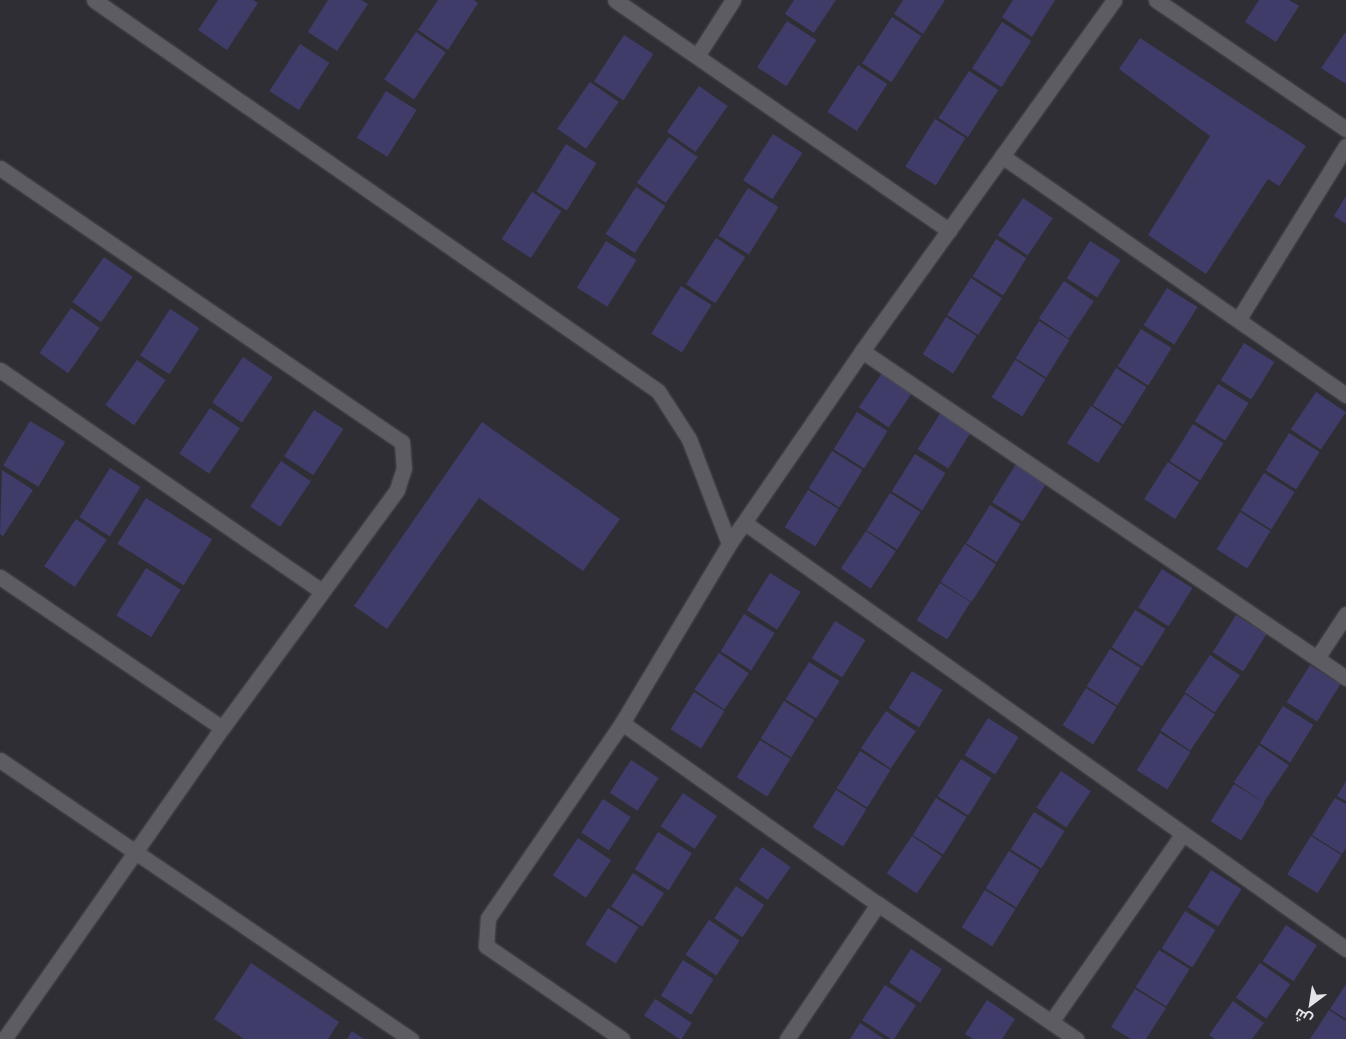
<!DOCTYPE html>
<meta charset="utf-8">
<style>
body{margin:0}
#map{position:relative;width:1346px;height:1039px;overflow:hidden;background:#2e2e34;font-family:"Libre Baskerville",Cairo,serif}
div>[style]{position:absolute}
.building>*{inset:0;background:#403c69;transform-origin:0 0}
.roads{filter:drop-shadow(0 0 1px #4c4c51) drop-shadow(0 0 1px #4c4c51)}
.street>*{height:15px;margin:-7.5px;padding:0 7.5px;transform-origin:7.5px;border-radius:7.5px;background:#5c5c62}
span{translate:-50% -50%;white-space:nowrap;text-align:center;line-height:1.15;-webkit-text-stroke:4px #2e2e34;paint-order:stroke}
.north{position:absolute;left:1286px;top:979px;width:50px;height:50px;-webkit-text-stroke:4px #2e2e34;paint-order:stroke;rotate:211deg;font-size:14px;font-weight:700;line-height:20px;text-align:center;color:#e5e5e9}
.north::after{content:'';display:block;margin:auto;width:18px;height:22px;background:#e5e5e9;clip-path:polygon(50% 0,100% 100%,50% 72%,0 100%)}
</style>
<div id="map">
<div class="building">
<i style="clip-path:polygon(218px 0,253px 0,258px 3px,227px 50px,198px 30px)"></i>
<i style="clip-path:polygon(328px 0,361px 0,368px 4px,337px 51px,308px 32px)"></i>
<i style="clip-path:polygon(438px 0,474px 0,478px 3px,448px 50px,418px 30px)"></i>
<i style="clip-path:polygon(794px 0,836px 0,814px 33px,785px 14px)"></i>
<i style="clip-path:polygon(903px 0,945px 0,923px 34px,894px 14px)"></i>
<i style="clip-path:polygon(1013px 0,1055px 0,1032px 37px,1002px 17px)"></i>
<i style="clip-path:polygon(1259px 0,1289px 0,1299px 6px,1276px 42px,1245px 22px)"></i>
<i style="left:892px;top:17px;width:35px;height:55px;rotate:33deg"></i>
<i style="left:787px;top:21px;width:35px;height:55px;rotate:33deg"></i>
<i style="left:1002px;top:22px;width:35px;height:55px;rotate:33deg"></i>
<i style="left:416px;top:32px;width:36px;height:57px;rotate:34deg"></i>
<i style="clip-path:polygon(1345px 33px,1346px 34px,1346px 84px,1321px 68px)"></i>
<i style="left:624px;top:35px;width:35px;height:55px;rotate:33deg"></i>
<i style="clip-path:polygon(1140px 38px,1306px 146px,1279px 186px,1268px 179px,1206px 274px,1148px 235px,1210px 136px,1119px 69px)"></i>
<i style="left:300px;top:44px;width:35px;height:56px;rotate:33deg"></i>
<i style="left:858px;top:65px;width:35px;height:56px;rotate:33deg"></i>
<i style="left:969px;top:71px;width:35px;height:56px;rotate:33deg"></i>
<i style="left:590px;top:82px;width:35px;height:57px;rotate:35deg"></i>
<i style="left:699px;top:86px;width:35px;height:56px;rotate:35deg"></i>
<i style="left:386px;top:91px;width:36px;height:55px;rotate:32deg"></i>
<i style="left:935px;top:119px;width:36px;height:56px;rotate:32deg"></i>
<i style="left:773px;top:134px;width:35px;height:55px;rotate:33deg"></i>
<i style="left:669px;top:137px;width:35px;height:56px;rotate:35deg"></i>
<i style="left:566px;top:144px;width:36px;height:56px;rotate:32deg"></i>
<i style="left:636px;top:187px;width:35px;height:56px;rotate:33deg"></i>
<i style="left:748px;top:188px;width:36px;height:56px;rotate:32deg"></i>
<i style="left:532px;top:192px;width:35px;height:56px;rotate:33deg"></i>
<i style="clip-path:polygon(1346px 196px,1346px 224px,1334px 216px)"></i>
<i style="left:1023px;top:198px;width:36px;height:45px;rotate:34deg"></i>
<i style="left:716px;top:238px;width:35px;height:55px;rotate:33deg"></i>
<i style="left:996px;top:239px;width:36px;height:44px;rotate:32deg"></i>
<i style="left:606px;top:241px;width:36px;height:55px;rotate:32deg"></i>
<i style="left:1090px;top:241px;width:36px;height:44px;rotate:32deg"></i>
<i style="left:104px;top:257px;width:35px;height:55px;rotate:35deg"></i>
<i style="left:971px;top:278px;width:37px;height:44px;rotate:33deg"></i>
<i style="left:1064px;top:281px;width:36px;height:45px;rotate:34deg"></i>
<i style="left:681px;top:286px;width:36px;height:56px;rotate:32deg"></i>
<i style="left:1167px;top:288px;width:36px;height:44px;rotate:32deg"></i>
<i style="left:71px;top:308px;width:35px;height:55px;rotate:35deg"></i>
<i style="left:170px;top:309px;width:35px;height:55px;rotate:33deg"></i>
<i style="left:946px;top:317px;width:36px;height:44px;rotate:32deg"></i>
<i style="left:1039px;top:321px;width:36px;height:44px;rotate:32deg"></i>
<i style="left:1141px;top:329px;width:36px;height:44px;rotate:32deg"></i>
<i style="left:1244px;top:343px;width:36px;height:44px;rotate:32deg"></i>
<i style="left:243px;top:357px;width:36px;height:55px;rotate:34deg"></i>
<i style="left:137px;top:360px;width:35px;height:55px;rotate:35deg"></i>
<i style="left:1015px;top:360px;width:36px;height:44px;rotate:32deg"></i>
<i style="left:1116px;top:368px;width:36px;height:44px;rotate:32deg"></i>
<i style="left:884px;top:370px;width:36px;height:45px;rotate:34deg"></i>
<i style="left:1218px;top:384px;width:36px;height:44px;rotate:32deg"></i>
<i style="left:1316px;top:392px;width:36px;height:45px;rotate:34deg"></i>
<i style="left:1091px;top:406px;width:37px;height:44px;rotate:33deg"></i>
<i style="left:210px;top:408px;width:36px;height:55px;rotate:34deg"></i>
<i style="left:314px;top:410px;width:35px;height:55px;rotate:33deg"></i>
<i style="left:857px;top:412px;width:36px;height:44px;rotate:32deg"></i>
<i style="left:941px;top:412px;width:36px;height:44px;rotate:32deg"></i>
<i style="left:30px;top:421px;width:41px;height:52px;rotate:31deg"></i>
<i style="clip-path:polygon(482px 422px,620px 519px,583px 571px,479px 498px,387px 629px,354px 606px)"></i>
<i style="left:1193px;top:424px;width:36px;height:44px;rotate:32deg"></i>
<i style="left:1289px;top:433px;width:36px;height:44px;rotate:32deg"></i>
<i style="left:832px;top:451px;width:36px;height:44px;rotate:32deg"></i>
<i style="left:915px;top:454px;width:36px;height:44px;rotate:32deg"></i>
<i style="left:281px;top:461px;width:36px;height:55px;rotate:34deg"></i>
<i style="left:1168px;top:462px;width:37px;height:44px;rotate:33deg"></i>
<i style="left:1016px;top:464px;width:36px;height:45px;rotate:32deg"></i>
<i style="left:110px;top:468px;width:36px;height:58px;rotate:32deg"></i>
<i style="clip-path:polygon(2px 470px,33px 490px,3px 536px,0 534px)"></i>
<i style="left:1264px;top:473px;width:36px;height:44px;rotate:32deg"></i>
<i style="left:808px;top:490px;width:36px;height:44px;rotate:32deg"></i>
<i style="left:890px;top:493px;width:36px;height:44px;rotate:32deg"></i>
<i style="left:146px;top:498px;width:78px;height:54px;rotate:32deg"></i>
<i style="left:990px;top:505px;width:36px;height:45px;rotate:32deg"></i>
<i style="left:1240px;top:512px;width:36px;height:44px;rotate:32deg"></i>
<i style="left:76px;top:519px;width:37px;height:57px;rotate:34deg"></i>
<i style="left:866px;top:531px;width:36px;height:45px;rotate:34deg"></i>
<i style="left:965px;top:544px;width:37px;height:45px;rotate:33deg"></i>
<i style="left:146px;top:568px;width:41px;height:56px;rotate:32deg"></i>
<i style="left:1162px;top:569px;width:36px;height:45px;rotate:32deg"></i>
<i style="left:770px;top:573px;width:36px;height:44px;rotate:32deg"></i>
<i style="left:940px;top:583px;width:36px;height:44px;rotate:32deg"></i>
<i style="left:1135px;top:610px;width:36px;height:44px;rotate:32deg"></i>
<i style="left:744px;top:614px;width:36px;height:44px;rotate:32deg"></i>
<i style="left:1236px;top:615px;width:36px;height:44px;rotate:32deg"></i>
<i style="left:835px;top:621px;width:36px;height:44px;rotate:32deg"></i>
<i style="left:1110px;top:649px;width:36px;height:44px;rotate:32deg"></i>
<i style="left:719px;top:653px;width:36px;height:44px;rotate:34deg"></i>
<i style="left:1210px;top:655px;width:36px;height:45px;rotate:34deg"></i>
<i style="left:809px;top:662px;width:36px;height:44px;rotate:32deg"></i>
<i style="left:1310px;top:665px;width:36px;height:44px;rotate:32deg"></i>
<i style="left:912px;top:671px;width:36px;height:44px;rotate:32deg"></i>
<i style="left:1086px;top:688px;width:36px;height:44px;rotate:32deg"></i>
<i style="left:694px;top:692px;width:36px;height:44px;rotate:32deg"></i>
<i style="left:1185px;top:694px;width:36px;height:44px;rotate:34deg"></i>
<i style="left:784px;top:701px;width:36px;height:44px;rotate:32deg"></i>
<i style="left:1283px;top:706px;width:36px;height:44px;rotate:32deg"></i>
<i style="left:886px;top:711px;width:36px;height:45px;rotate:34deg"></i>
<i style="left:988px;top:718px;width:36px;height:44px;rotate:32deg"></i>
<i style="left:1160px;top:733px;width:36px;height:44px;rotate:32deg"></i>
<i style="left:760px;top:740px;width:36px;height:44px;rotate:32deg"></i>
<i style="left:1259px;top:745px;width:36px;height:45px;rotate:34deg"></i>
<i style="left:860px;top:751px;width:36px;height:44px;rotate:32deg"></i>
<i style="left:961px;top:759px;width:36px;height:44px;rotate:32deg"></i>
<i style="left:631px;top:760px;width:33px;height:39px;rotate:33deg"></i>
<i style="left:1061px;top:771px;width:36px;height:44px;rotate:34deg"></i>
<i style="clip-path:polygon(1346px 781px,1346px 801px,1337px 796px)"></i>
<i style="left:1234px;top:784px;width:36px;height:44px;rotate:32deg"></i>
<i style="left:836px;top:790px;width:36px;height:44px;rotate:32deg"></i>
<i style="left:683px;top:793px;width:41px;height:40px;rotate:34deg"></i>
<i style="left:936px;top:798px;width:36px;height:44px;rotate:32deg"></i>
<i style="clip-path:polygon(1335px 798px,1346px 804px,1346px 848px,1342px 854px,1312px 835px)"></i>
<i style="left:603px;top:799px;width:33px;height:40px;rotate:33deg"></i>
<i style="left:1034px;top:812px;width:36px;height:44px;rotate:32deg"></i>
<i style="left:658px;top:832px;width:40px;height:44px;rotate:32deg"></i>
<i style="left:912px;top:836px;width:36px;height:45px;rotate:34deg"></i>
<i style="left:1311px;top:836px;width:36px;height:45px;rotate:32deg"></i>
<i style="left:578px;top:838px;width:40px;height:45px;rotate:34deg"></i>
<i style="left:762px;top:847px;width:35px;height:40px;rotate:35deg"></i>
<i style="left:1009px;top:851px;width:36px;height:44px;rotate:32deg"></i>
<i style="left:1211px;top:870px;width:36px;height:44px;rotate:32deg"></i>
<i style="left:633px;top:873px;width:37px;height:40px;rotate:33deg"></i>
<i style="left:736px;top:886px;width:34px;height:39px;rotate:34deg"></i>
<i style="left:985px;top:890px;width:36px;height:44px;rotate:32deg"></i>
<i style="left:608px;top:908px;width:36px;height:43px;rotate:32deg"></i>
<i style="left:1185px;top:911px;width:36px;height:44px;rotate:32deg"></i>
<i style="left:709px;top:920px;width:37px;height:42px;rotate:34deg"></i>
<i style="left:1286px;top:925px;width:37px;height:43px;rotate:33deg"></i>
<i style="left:911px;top:949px;width:37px;height:40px;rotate:33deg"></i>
<i style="left:1159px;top:950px;width:36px;height:44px;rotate:32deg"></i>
<i style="left:683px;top:960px;width:36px;height:42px;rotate:32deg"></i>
<i style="clip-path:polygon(251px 963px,339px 1022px,328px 1039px,244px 1039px,214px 1019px)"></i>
<i style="left:1260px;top:963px;width:37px;height:42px;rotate:35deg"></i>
<i style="clip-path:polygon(1346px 984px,1346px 1019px,1330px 1009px)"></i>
<i style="left:885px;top:985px;width:37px;height:42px;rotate:33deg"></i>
<i style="clip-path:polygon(1135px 989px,1166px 1008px,1146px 1039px,1131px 1039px,1111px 1027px)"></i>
<i style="left:655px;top:999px;width:44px;height:20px;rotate:33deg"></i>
<i style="clip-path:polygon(987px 1000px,1015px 1019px,1002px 1039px,973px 1039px,965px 1034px)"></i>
<i style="clip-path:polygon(1233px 1001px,1264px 1023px,1252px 1039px,1215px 1039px,1209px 1035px)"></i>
<i style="clip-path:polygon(1329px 1010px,1346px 1021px,1346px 1039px,1310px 1039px)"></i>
<i style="clip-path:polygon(860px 1023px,884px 1039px,850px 1039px)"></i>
<i style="clip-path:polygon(352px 1031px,364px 1039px,347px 1039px)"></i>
</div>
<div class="roads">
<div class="street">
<i style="left:94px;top:0;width:686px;rotate:34.73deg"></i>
<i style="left:658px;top:391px;width:57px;rotate:57.1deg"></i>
<i style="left:689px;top:439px;width:112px;rotate:69.1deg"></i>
<i style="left:615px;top:0;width:406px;rotate:34.6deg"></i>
<i style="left:1156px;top:0;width:230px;rotate:34.2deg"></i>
<i style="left:697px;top:56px;width:67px;rotate:-57.3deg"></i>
<i style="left:1002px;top:156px;width:419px;rotate:34.8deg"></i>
<i style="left:0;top:168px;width:486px;rotate:34.3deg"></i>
<i style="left:402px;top:442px;width:26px;rotate:86deg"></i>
<i style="left:404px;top:468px;width:23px;rotate:108deg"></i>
<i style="left:397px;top:490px;width:295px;rotate:126.3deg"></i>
<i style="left:222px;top:728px;width:380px;rotate:125deg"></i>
<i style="left:1238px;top:320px;width:205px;rotate:-58.2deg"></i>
<i style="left:862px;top:351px;width:584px;rotate:34.04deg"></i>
<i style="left:0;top:370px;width:391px;rotate:34.5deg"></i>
<i style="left:745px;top:523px;width:737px;rotate:35.33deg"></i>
<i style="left:0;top:577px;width:268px;rotate:34.2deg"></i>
<i style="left:1317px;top:658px;width:53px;rotate:-56.6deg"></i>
<i style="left:622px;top:723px;width:314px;rotate:35.3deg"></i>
<i style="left:878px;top:904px;width:240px;rotate:34.3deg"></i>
<i style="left:0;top:760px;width:497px;rotate:34.2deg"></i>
<i style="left:1051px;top:1022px;width:228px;rotate:-55deg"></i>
<i style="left:622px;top:1039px;width:165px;rotate:-145.6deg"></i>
<i style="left:486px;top:946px;width:28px;rotate:-86deg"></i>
<i style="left:488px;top:918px;width:237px;rotate:-55.5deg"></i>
<i style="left:622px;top:723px;width:209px;rotate:-59.1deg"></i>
<i style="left:729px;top:544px;width:234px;rotate:-55.4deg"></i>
<i style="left:862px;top:351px;width:432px;rotate:-54.3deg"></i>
<i style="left:787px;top:1039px;width:163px;rotate:-56deg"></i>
</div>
</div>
<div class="north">ش</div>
</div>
